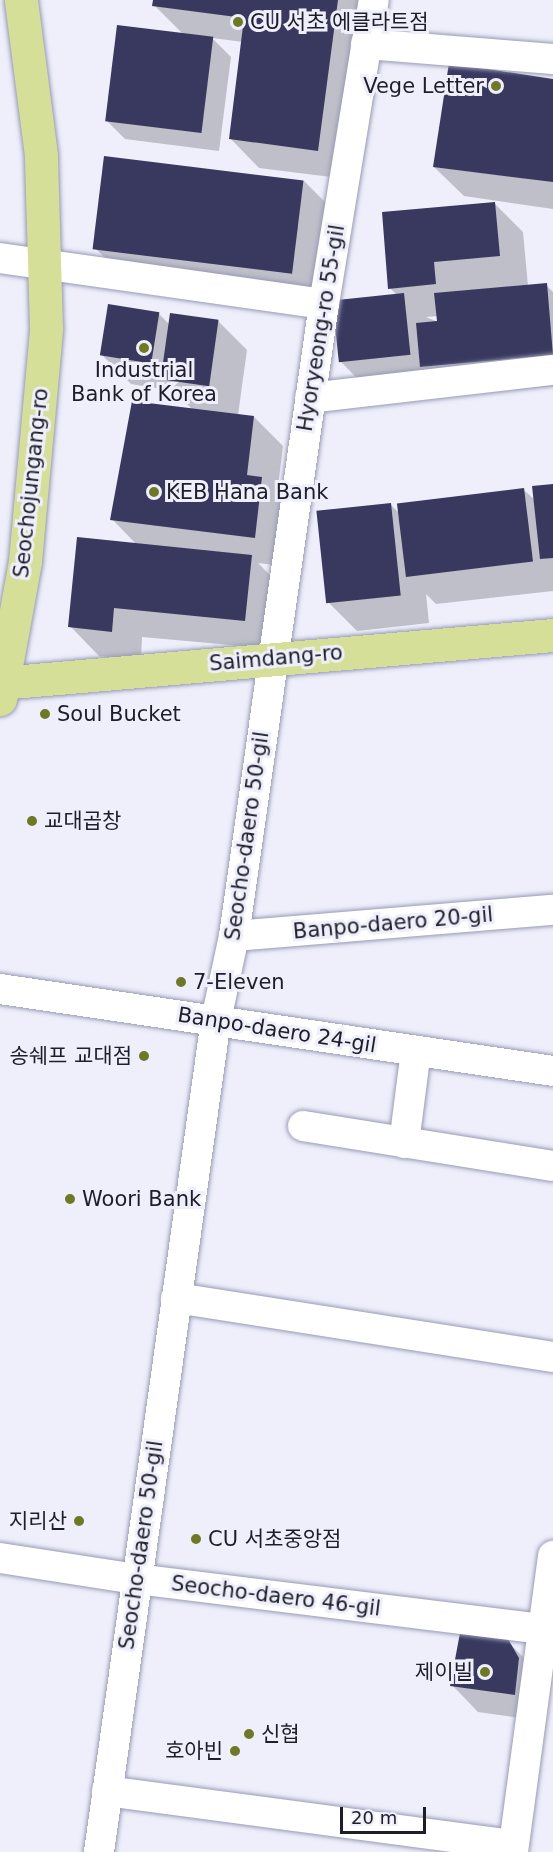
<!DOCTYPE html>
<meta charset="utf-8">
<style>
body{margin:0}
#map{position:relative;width:553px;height:1852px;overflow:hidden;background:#eeeffb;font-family:"DejaVu Sans","Noto Sans KR",sans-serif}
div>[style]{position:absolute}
.shadow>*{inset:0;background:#0003}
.building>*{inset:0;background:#393960;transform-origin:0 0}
.roads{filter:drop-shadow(0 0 2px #989ab6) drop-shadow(0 0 2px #989ab6)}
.minor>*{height:30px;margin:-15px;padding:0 15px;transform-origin:15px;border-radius:15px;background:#fff}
.major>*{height:33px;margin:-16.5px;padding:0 16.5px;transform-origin:16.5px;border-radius:16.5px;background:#d6df98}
.dots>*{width:16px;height:16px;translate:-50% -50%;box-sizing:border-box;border:3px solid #eeeffb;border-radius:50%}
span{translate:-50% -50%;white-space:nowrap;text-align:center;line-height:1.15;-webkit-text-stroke:6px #eeeffb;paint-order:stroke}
.poi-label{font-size:21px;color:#1d1e29}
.left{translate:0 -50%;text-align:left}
.right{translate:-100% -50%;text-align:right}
.street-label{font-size:21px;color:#1d1e29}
.scale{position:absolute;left:340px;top:1807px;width:86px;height:27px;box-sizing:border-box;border:3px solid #1d1e29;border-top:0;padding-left:8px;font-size:18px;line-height:21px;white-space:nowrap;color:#1d1e29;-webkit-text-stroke:4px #eeeffb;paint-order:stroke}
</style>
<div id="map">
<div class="shadow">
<i style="clip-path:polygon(155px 0,371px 0,347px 179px,259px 168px,230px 138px,243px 42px,212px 38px,231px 57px,219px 151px,125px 139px,107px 121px,184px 35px,154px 5px)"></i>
<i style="clip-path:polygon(553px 80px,553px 209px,464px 196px,434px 167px)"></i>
<i style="clip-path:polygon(304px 181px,333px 210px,322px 300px,124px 277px,95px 248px)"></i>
<i style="clip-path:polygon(evenodd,494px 203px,523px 232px,528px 286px,546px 285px,553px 292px,553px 386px,451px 395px,368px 389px,339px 360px,397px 295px,390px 288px,494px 203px,438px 316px,438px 322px,426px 317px,438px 316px)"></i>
<i style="clip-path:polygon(159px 314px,169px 324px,218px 321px,247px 350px,238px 415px,254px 417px,283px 446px,277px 494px,291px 508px,283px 566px,258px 563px,280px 585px,274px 649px,142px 637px,141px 660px,99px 656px,70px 626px,137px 545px,112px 519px,193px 410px,174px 391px,131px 384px,102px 355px)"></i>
<i style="clip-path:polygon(553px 486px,553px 591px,436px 604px,426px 594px,429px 623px,357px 631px,328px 602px,390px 504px,400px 514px,524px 490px,536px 501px)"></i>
<i style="clip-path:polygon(507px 1641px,534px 1668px,541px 1721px,478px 1712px,452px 1685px)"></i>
</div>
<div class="building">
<i style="clip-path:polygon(153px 0,338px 0,318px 151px,229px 139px,244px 18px,152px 6px)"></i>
<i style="left:117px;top:25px;width:97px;height:97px;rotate:7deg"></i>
<i style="clip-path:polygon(449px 63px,553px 79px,553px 182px,433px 167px)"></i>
<i style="left:104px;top:156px;width:201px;height:94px;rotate:7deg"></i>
<i style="clip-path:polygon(495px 202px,500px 256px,434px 262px,436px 284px,388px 289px,382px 212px)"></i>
<i style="clip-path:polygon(547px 283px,553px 355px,420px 367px,416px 323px,437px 321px,434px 293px)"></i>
<i style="left:404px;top:293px;width:62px;height:72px;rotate:84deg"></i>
<i style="left:108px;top:304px;width:52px;height:52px;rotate:9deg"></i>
<i style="left:170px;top:313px;width:49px;height:67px;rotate:8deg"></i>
<i style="clip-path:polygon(132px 401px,254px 416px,247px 475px,262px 477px,255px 538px,110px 520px)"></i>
<i style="clip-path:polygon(553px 484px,553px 558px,540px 559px,532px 486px)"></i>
<i style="left:524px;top:488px;width:74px;height:128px;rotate:83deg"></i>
<i style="left:391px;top:503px;width:93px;height:75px;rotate:84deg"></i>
<i style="clip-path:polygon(77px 537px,252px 555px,245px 621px,114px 608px,112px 632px,68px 627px)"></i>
<i style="clip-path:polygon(460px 1633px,508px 1639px,519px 1658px,515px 1695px,450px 1686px)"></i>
</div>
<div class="roads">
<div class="minor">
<i style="left:366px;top:44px;width:188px;rotate:4.6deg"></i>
<i style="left:0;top:258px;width:327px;rotate:8.1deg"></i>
<i style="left:310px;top:398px;width:245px;rotate:-6.6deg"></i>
<i style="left:234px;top:936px;width:320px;rotate:-4.7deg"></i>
<i style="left:0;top:989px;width:559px;rotate:8.43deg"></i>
<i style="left:303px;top:1126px;width:253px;rotate:9.1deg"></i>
<i style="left:404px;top:1143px;width:93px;rotate:-82.6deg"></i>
<i style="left:176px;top:1298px;width:382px;rotate:8.9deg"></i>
<i style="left:0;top:1558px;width:138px;rotate:8.8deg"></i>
<i style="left:136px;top:1579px;width:420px;rotate:7deg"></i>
<i style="left:107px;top:1791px;width:408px;rotate:7.6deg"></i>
<i style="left:99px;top:1852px;width:840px;rotate:-82deg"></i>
<i style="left:216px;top:1020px;width:86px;rotate:-77.9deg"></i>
<i style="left:234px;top:936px;width:638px;rotate:-81.9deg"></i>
<i style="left:324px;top:304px;width:308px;rotate:-80.7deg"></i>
<i style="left:513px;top:1852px;width:299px;rotate:-82.3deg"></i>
</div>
<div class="major">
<i style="left:0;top:683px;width:555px;rotate:-4.96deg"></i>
<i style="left:0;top:699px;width:140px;rotate:-79.7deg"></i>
<i style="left:25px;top:561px;width:234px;rotate:-84.8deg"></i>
<i style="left:46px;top:328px;width:173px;rotate:-91.7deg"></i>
<i style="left:41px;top:155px;width:156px;rotate:-97.4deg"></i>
</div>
</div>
<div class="dots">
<i style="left:238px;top:22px;background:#6f7924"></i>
<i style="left:496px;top:86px;background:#6f7924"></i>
<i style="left:144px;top:348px;background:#6f7924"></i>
<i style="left:154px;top:492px;background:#6f7924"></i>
<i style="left:45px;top:714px;background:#6f7924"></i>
<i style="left:32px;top:821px;background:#6f7924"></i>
<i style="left:181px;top:982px;background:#6f7924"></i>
<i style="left:144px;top:1056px;background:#6f7924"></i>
<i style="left:70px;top:1199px;background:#6f7924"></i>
<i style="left:79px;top:1521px;background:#6f7924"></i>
<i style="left:196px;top:1539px;background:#6f7924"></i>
<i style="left:485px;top:1672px;background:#6f7924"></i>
<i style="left:249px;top:1734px;background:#6f7924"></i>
<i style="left:235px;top:1751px;background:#6f7924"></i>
</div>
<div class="poi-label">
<span class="left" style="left:250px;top:22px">CU 서초 에클라트점</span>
<span class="right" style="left:484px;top:86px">Vege Letter</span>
<span style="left:144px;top:382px">Industrial<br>Bank of Korea</span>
<span class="left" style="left:166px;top:492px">KEB Hana Bank</span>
<span class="left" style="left:57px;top:714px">Soul Bucket</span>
<span class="left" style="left:44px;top:821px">교대곱창</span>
<span class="left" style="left:193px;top:982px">7-Eleven</span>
<span class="right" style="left:132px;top:1056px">송쉐프 교대점</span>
<span class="left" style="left:82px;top:1199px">Woori Bank</span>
<span class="right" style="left:67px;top:1521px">지리산</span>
<span class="left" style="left:208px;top:1539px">CU 서초중앙점</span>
<span class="right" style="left:473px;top:1672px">제이빌</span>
<span class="left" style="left:261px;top:1734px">신협</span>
<span class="right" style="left:223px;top:1751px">호아빈</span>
</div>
<div class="street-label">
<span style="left:321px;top:328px;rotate:-81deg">Hyoryeong-ro 55-gil</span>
<span style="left:31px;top:483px;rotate:-84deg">Seochojungang-ro</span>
<span style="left:276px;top:658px;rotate:-5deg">Saimdang-ro</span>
<span style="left:247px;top:836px;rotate:-82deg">Seocho-daero 50-gil</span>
<span style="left:393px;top:923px;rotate:-5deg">Banpo-daero 20-gil</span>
<span style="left:277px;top:1030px;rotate:9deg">Banpo-daero 24-gil</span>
<span style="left:141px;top:1545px;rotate:-82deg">Seocho-daero 50-gil</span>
<span style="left:276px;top:1596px;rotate:7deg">Seocho-daero 46-gil</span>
</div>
<div class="scale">20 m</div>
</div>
